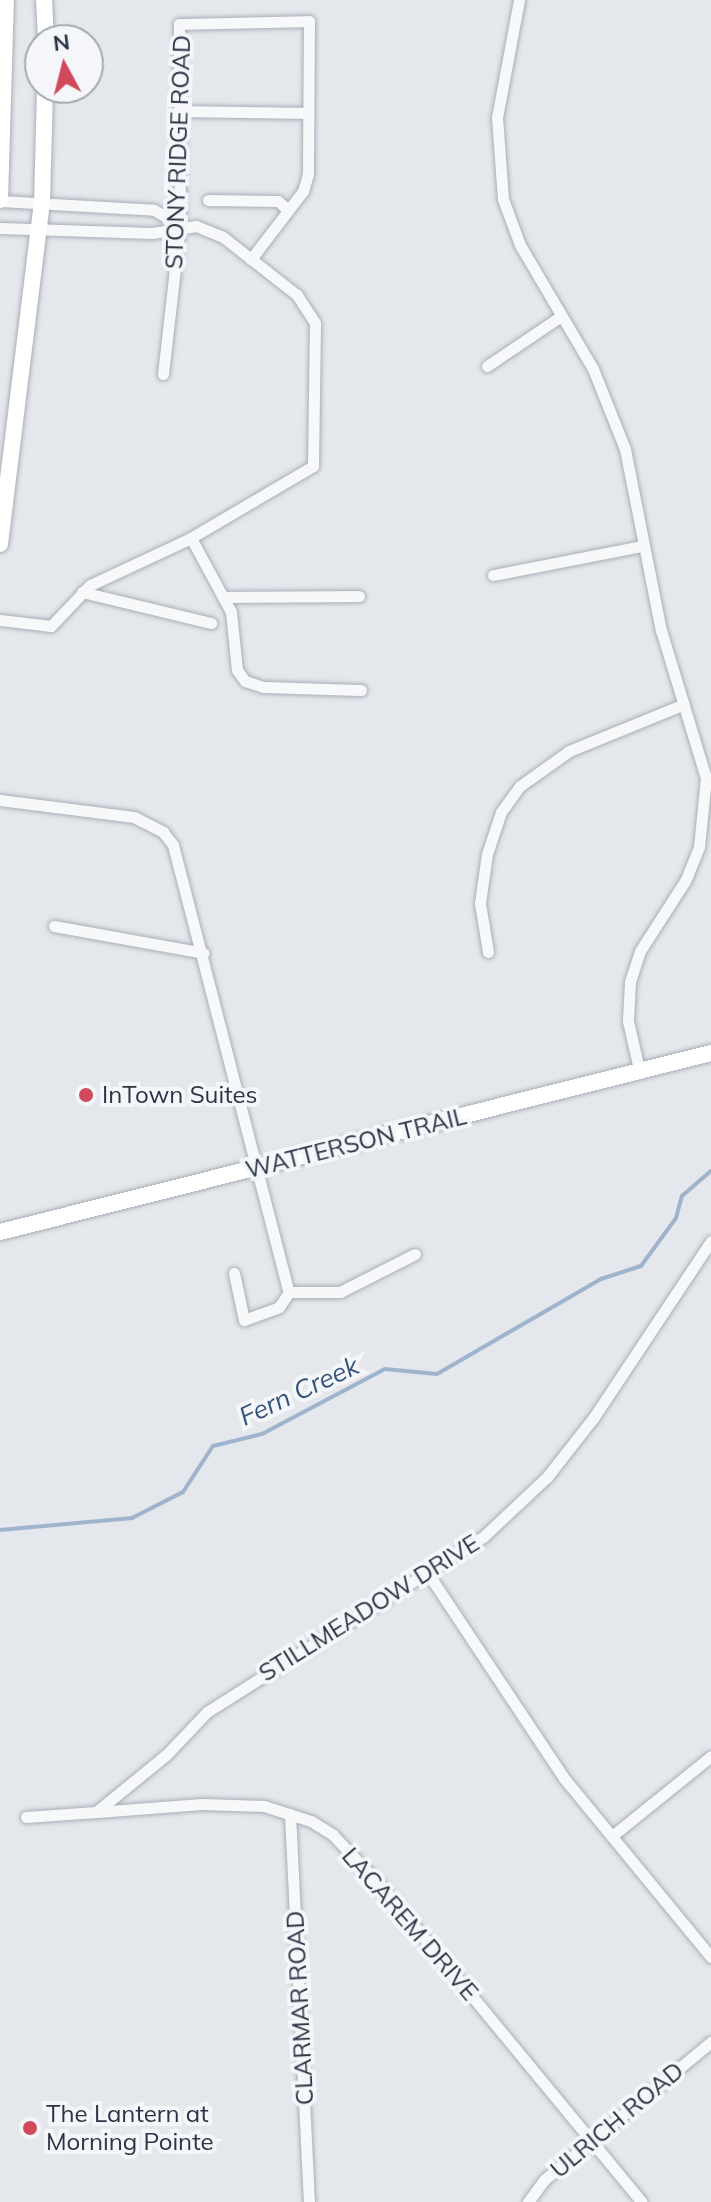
<!DOCTYPE html>
<style>
body{margin:0}
#map{position:relative;width:711px;height:2202px;overflow:hidden;background:#e4e7ec;font-family:Mulish,sans-serif}
div>[style]{position:absolute}
.stream>*{height:4px;margin:-2px;padding:0 2px;transform-origin:2px;border-radius:2px;background:#9fb4cc}
.roads{filter:drop-shadow(0 0 2px #a9aeb7) drop-shadow(0 0 2px #a9aeb7)}
.minor>*{height:11px;margin:-5.5px;padding:0 5.5px;transform-origin:5.5px;border-radius:5.5px;background:#f7f8fa}
.secondary>*{height:16px;margin:-8px;padding:0 8px;transform-origin:8px;border-radius:8px;background:#fff}
.primary>*{height:16px;margin:-8px;padding:0 8px;transform-origin:8px;border-radius:8px;background:#fff}
.dots>*{width:22px;height:22px;translate:-50% -50%;box-sizing:border-box;border:4px solid #f4f6f9;border-radius:50%}
span{translate:-50% -50%;white-space:nowrap;text-align:center;line-height:1.15;-webkit-text-stroke:8px #f4f6f9;paint-order:stroke}
.street-label{font-size:24px;color:#2b3445}
.poi-label{font-size:24px;color:#2b3445}
.left{translate:0 -50%;text-align:left}
.water-label{font-size:26px;color:#34527a;font-style:italic}
.north{position:absolute;left:24px;top:24px;width:80px;height:80px;box-sizing:border-box;background:#f4f6f9;border:2px solid #a4a8b1;border-radius:50%;rotate:353deg;font-size:22px;font-weight:700;line-height:32px;text-align:center;color:#2b3445}
.north::after{content:'';display:block;margin:auto;width:28px;height:36px;background:#d1495b;clip-path:polygon(50% 0,100% 100%,50% 72%,0 100%)}
</style>
<div id="map">
<div class="stream">
<i style="left:0;top:1530px;width:133px;rotate:-5.2deg"></i>
<i style="left:132px;top:1518px;width:57px;rotate:-27deg"></i>
<i style="left:183px;top:1492px;width:55px;rotate:-56.9deg"></i>
<i style="left:213px;top:1446px;width:50px;rotate:-13.8deg"></i>
<i style="left:262px;top:1434px;width:139px;rotate:-27.9deg"></i>
<i style="left:385px;top:1369px;width:52px;rotate:5.5deg"></i>
<i style="left:437px;top:1374px;width:190px;rotate:-30.1deg"></i>
<i style="left:601px;top:1279px;width:42px;rotate:-18deg"></i>
<i style="left:641px;top:1266px;width:59px;rotate:-53.9deg"></i>
<i style="left:676px;top:1218px;width:23px;rotate:-75deg"></i>
<i style="left:682px;top:1196px;width:38px;rotate:-41deg"></i>
</div>
<div class="roads">
<div class="minor">
<i style="left:519px;top:0;width:119px;rotate:100.6deg"></i>
<i style="left:497px;top:117px;width:82px;rotate:85.8deg"></i>
<i style="left:503px;top:199px;width:49px;rotate:69.7deg"></i>
<i style="left:520px;top:245px;width:144px;rotate:59.5deg"></i>
<i style="left:593px;top:369px;width:86px;rotate:68.2deg"></i>
<i style="left:625px;top:449px;width:185px;rotate:78.8deg"></i>
<i style="left:661px;top:630px;width:155px;rotate:73.1deg"></i>
<i style="left:706px;top:778px;width:69px;rotate:95.8deg"></i>
<i style="left:699px;top:847px;width:37px;rotate:112deg"></i>
<i style="left:685px;top:881px;width:83px;rotate:122.7deg"></i>
<i style="left:640px;top:951px;width:33px;rotate:108deg"></i>
<i style="left:630px;top:982px;width:39px;rotate:93deg"></i>
<i style="left:628px;top:1021px;width:49px;rotate:77.1deg"></i>
<i style="left:180px;top:111px;width:128px;rotate:0.9deg"></i>
<i style="left:208px;top:200px;width:70px;rotate:0.8deg"></i>
<i style="left:278px;top:201px;width:13px;rotate:42deg"></i>
<i style="left:0;top:201px;width:154px;rotate:3.3deg"></i>
<i style="left:154px;top:210px;width:30px;rotate:30deg"></i>
<i style="left:0;top:228px;width:152px;rotate:1.9deg"></i>
<i style="left:152px;top:233px;width:45px;rotate:-9deg"></i>
<i style="left:196px;top:226px;width:29px;rotate:22deg"></i>
<i style="left:223px;top:237px;width:94px;rotate:38.1deg"></i>
<i style="left:297px;top:295px;width:33px;rotate:57deg"></i>
<i style="left:315px;top:323px;width:143px;rotate:90.8deg"></i>
<i style="left:313px;top:466px;width:142px;rotate:149.5deg"></i>
<i style="left:191px;top:538px;width:111px;rotate:155deg"></i>
<i style="left:90px;top:585px;width:57px;rotate:133.6deg"></i>
<i style="left:51px;top:626px;width:51px;rotate:-173.3deg"></i>
<i style="left:487px;top:366px;width:89px;rotate:-34deg"></i>
<i style="left:163px;top:374px;width:150px;rotate:-83.5deg"></i>
<i style="left:180px;top:225px;width:201px;rotate:-90.3deg"></i>
<i style="left:179px;top:24px;width:130px;rotate:-1.3deg"></i>
<i style="left:309px;top:21px;width:153px;rotate:90.4deg"></i>
<i style="left:308px;top:174px;width:18px;rotate:106deg"></i>
<i style="left:303px;top:191px;width:86px;rotate:127.4deg"></i>
<i style="left:191px;top:538px;width:84px;rotate:61.6deg"></i>
<i style="left:231px;top:612px;width:58px;rotate:84.1deg"></i>
<i style="left:237px;top:670px;width:14px;rotate:54deg"></i>
<i style="left:245px;top:681px;width:19px;rotate:18deg"></i>
<i style="left:263px;top:687px;width:98px;rotate:1.8deg"></i>
<i style="left:493px;top:575px;width:152px;rotate:-11deg"></i>
<i style="left:82px;top:592px;width:133px;rotate:13.5deg"></i>
<i style="left:223px;top:597px;width:136px;rotate:-0.4deg"></i>
<i style="left:0;top:800px;width:135px;rotate:7.2deg"></i>
<i style="left:134px;top:817px;width:33px;rotate:27deg"></i>
<i style="left:163px;top:832px;width:16px;rotate:52deg"></i>
<i style="left:173px;top:845px;width:462px;rotate:75.5deg"></i>
<i style="left:54px;top:926px;width:152px;rotate:10.2deg"></i>
<i style="left:488px;top:952px;width:50px;rotate:-99.3deg"></i>
<i style="left:480px;top:903px;width:49px;rotate:-81.9deg"></i>
<i style="left:487px;top:854px;width:44px;rotate:-71.6deg"></i>
<i style="left:501px;top:812px;width:32px;rotate:-54deg"></i>
<i style="left:520px;top:786px;width:60px;rotate:-35.5deg"></i>
<i style="left:569px;top:751px;width:124px;rotate:-22.2deg"></i>
<i style="left:234px;top:1273px;width:48px;rotate:78deg"></i>
<i style="left:244px;top:1320px;width:37px;rotate:-20deg"></i>
<i style="left:279px;top:1307px;width:18px;rotate:-56deg"></i>
<i style="left:289px;top:1292px;width:51px"></i>
<i style="left:340px;top:1292px;width:84px;rotate:-26.9deg"></i>
<i style="left:429px;top:1575px;width:242px;rotate:56.4deg"></i>
<i style="left:563px;top:1777px;width:233px;rotate:50.6deg"></i>
<i style="left:97px;top:1812px;width:105px;rotate:-4.4deg"></i>
<i style="left:202px;top:1804px;width:62px;rotate:1.8deg"></i>
<i style="left:264px;top:1806px;width:49px;rotate:17.7deg"></i>
<i style="left:311px;top:1821px;width:26px;rotate:32deg"></i>
<i style="left:333px;top:1835px;width:71px;rotate:46.7deg"></i>
<i style="left:382px;top:1887px;width:408px;rotate:50.5deg"></i>
<i style="left:290px;top:1814px;width:388px;rotate:87.2deg"></i>
<i style="left:26px;top:1817px;width:70px;rotate:-4.1deg"></i>
<i style="left:96px;top:1812px;width:90px;rotate:-39.2deg"></i>
<i style="left:166px;top:1755px;width:59px;rotate:-46.4deg"></i>
<i style="left:207px;top:1712px;width:327px;rotate:-32.4deg"></i>
<i style="left:483px;top:1537px;width:88px;rotate:-43.2deg"></i>
<i style="left:547px;top:1477px;width:76px;rotate:-51.9deg"></i>
<i style="left:594px;top:1417px;width:211px;rotate:-56.4deg"></i>
<i style="left:612px;top:1836px;width:127px;rotate:-38.9deg"></i>
<i style="left:528px;top:2202px;width:27px;rotate:-54deg"></i>
<i style="left:544px;top:2180px;width:217px;rotate:-39.6deg"></i>
</div>
<div class="secondary">
<i style="left:0;top:1232px;width:733px;rotate:-14.13deg"></i>
</div>
<div class="primary">
<i style="left:44px;top:0;width:40px;rotate:87.1deg"></i>
<i style="left:0;top:200px;width:200px;rotate:-88.3deg"></i>
<i style="left:0;top:544px;width:343px;rotate:-83deg"></i>
<i style="left:42px;top:204px;width:116px;rotate:-88.5deg"></i>
</div>
</div>
<div class="dots">
<i style="left:86px;top:1095px;background:#d1495b"></i>
<i style="left:30px;top:2128px;background:#d1495b"></i>
</div>
<div class="street-label">
<span style="left:178px;top:152px;rotate:-88deg">STONY RIDGE ROAD</span>
<span style="left:356px;top:1143px;rotate:-14deg">WATTERSON TRAIL</span>
<span style="left:369px;top:1608px;rotate:-32deg">STILLMEADOW DRIVE</span>
<span style="left:410px;top:1924px;rotate:49deg">LACAREM DRIVE</span>
<span style="left:300px;top:2008px;rotate:-93deg">CLARMAR ROAD</span>
<span style="left:617px;top:2120px;rotate:-40deg">ULRICH ROAD</span>
</div>
<div class="poi-label">
<span class="left" style="left:102px;top:1095px">InTown Suites</span>
<span class="left" style="left:46px;top:2128px">The Lantern at<br>Morning Pointe</span>
</div>
<div class="water-label">
<span style="left:299px;top:1391px;rotate:-25deg">Fern Creek</span>
</div>
<div class="north">N</div>
</div>
